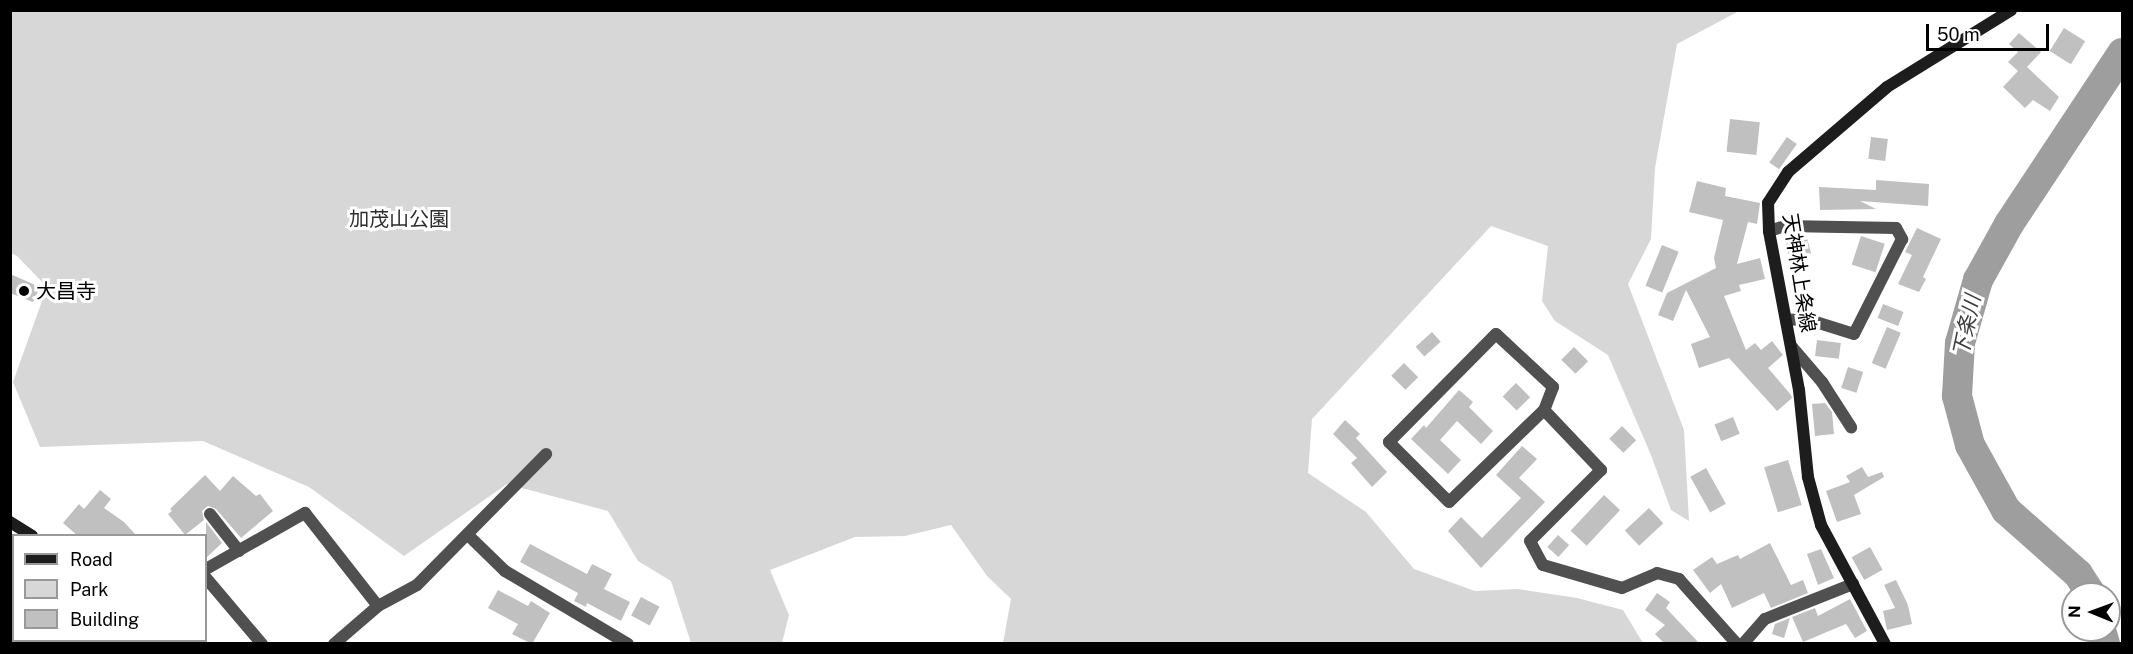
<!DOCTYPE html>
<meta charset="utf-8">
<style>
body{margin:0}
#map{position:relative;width:2133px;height:654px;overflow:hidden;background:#fff;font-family:"Public Sans","Noto Sans JP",sans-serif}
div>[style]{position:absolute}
.green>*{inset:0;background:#d7d7d7}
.river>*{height:30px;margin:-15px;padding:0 15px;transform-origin:15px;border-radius:15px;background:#9e9e9e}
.building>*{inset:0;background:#c0c0c0;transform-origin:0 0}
.street>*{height:12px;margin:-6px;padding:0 6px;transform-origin:6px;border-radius:6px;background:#505050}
.secondary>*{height:12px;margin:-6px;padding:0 6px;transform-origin:6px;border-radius:6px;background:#1d1d1d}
.dots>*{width:16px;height:16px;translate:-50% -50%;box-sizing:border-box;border:3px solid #fff;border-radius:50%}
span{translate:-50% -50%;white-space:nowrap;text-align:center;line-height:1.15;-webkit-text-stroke:6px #fff;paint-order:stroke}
.park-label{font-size:20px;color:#2e2e2e}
.street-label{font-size:20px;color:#000}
.poi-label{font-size:20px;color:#000}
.left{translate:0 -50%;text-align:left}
.water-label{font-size:21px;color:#3f3f3f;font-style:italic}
.frame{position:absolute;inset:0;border:12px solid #000;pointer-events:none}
.legend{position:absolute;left:12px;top:534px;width:195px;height:108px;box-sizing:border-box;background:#fff;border:2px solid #999;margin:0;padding:8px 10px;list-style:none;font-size:18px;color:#000}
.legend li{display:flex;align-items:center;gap:12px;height:30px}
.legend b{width:30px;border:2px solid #999}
.north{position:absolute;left:2061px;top:582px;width:60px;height:60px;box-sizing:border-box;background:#fff;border:2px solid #999;border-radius:50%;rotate:271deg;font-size:16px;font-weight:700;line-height:24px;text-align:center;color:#000}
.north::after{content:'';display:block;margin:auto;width:21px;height:27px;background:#000;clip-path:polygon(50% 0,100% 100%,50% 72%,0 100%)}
.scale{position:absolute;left:1926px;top:24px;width:123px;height:27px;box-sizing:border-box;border:3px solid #000;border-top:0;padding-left:8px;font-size:18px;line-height:21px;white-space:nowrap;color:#000;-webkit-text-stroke:4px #fff;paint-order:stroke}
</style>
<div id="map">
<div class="green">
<i style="clip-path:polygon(10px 11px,1739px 11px,1677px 44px,1655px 168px,1651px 239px,1628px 284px,1684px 430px,1689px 521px,1671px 510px,1651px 455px,1608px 355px,1555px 321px,1542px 301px,1548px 246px,1491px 226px,1312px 419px,1308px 473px,1366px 512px,1414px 569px,1475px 591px,1518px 589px,1577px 598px,1623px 610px,1643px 643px,1003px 643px,1011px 599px,987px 576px,951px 525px,905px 536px,855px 537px,770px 570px,789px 615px,782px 643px,691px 643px,671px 581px,638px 561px,608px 511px,507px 484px,404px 556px,309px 487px,203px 441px,40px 447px,13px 382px,47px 287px,17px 256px,11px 253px)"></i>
</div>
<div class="river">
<i style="left:2091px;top:594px;width:24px;rotate:-123deg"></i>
<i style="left:2078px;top:574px;width:96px;rotate:-138.4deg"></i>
<i style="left:2006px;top:510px;width:74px;rotate:-119deg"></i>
<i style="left:1970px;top:445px;width:51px;rotate:-104.9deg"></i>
<i style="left:1957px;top:396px;width:53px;rotate:-86.8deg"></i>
<i style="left:1960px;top:343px;width:66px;rotate:-74.1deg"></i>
<i style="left:1978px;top:280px;width:64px;rotate:-61deg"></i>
<i style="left:2009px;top:224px;width:205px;rotate:-56.5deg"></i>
<i style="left:2101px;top:630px;width:15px;rotate:74deg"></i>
</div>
<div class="building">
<i style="left:2064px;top:28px;width:25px;height:27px;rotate:32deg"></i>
<i style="clip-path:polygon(2019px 33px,2041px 52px,2027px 67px,2059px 97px,2050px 111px,2033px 100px,2025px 108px,2003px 87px,2018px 71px,2008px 62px,2018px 52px,2009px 44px)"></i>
<i style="left:1730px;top:119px;width:30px;height:33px;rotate:6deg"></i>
<i style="left:1787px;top:137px;width:12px;height:31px;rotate:35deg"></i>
<i style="left:1871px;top:137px;width:17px;height:22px;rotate:7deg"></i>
<i style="clip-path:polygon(1876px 180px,1929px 184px,1928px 206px,1860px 201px,1876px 209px,1820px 210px,1819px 187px,1876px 190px)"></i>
<i style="clip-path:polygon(1697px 181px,1726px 188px,1725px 196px,1760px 203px,1757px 224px,1748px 222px,1737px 264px,1760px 258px,1765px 279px,1739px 285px,1741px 291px,1724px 296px,1746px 350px,1755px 343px,1761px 350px,1772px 341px,1783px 355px,1768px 368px,1791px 395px,1792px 398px,1777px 411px,1729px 358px,1699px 368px,1691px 344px,1710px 337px,1686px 290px,1673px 321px,1658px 315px,1667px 293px,1716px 268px,1714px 258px,1723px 220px,1689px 212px)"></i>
<i style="clip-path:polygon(1917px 228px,1941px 239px,1923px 277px,1926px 279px,1919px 292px,1898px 284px,1912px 255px,1905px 252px)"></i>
<i style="left:1861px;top:236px;width:25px;height:30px;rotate:18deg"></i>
<i style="left:1807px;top:238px;width:16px;height:22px;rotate:75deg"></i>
<i style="left:1662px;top:245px;width:18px;height:44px;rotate:22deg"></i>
<i style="clip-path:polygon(10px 274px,40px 287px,33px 302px,10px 293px)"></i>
<i style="left:1883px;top:304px;width:22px;height:15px;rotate:21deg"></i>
<i style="left:1887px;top:327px;width:15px;height:39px;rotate:23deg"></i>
<i style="left:1432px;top:332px;width:13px;height:22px;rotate:48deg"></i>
<i style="left:1817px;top:340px;width:24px;height:16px;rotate:7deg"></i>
<i style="left:1574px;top:347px;width:20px;height:18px;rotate:45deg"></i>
<i style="left:1404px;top:363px;width:20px;height:18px;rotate:45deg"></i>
<i style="left:1848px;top:367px;width:16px;height:22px;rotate:18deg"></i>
<i style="left:1516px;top:383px;width:20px;height:19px;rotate:45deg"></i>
<i style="clip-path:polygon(1459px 390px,1473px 402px,1469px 407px,1493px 431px,1481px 444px,1457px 421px,1440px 440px,1461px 460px,1448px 474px,1411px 439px,1424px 425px,1426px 428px)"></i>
<i style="clip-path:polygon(1825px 403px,1832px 412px,1834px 434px,1815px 436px,1812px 404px)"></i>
<i style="left:1733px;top:417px;width:18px;height:20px;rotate:68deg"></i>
<i style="clip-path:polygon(1345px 420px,1360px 434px,1356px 438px,1387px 472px,1372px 487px,1351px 463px,1357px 458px,1333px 434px)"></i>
<i style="left:1622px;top:426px;width:20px;height:18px;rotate:45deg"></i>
<i style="clip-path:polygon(1522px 446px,1537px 459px,1519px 478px,1545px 502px,1481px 568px,1448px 531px,1461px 517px,1482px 538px,1521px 498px,1496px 475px)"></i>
<i style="left:1788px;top:460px;width:47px;height:25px;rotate:73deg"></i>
<i style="clip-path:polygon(1862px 467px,1868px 477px,1882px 472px,1884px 477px,1854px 495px,1861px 514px,1837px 522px,1826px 491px,1850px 482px,1846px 476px)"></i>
<i style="left:1706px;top:468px;width:41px;height:18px;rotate:61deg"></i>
<i style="clip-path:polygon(205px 475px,220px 491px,233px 476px,256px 496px,260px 494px,273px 511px,241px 538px,216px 509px,208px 506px,202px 511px,204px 520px,185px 535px,168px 514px,172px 511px,170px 509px)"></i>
<i style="clip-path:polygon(100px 490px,111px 499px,104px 508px,124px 522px,137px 536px,78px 536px,63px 523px,79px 504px,84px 509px)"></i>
<i style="left:1604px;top:495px;width:22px;height:49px;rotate:43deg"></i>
<i style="left:1649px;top:508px;width:21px;height:33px;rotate:47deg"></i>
<i style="clip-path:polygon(206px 522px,222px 543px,206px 558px)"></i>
<i style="left:1558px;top:535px;width:15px;height:16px;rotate:42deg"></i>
<i style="clip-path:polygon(1770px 543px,1791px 585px,1803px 580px,1808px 593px,1771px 608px,1764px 593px,1732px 608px,1721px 584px,1710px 593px,1693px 570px,1712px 557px,1717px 564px,1738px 555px,1740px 559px)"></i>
<i style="clip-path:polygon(530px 544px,587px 574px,592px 564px,612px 574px,604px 589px,630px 602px,621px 621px,587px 603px,586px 607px,574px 601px,578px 593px,520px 562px)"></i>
<i style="left:1870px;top:547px;width:26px;height:21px;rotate:61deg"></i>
<i style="clip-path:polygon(1821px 549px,1834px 578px,1818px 585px,1807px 554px)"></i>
<i style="clip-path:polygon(1896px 580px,1908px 605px,1912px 624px,1887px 630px,1883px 611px,1895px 608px,1884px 585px)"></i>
<i style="clip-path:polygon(498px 590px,528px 606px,531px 601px,550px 613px,532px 644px,512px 634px,518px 624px,488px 608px)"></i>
<i style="clip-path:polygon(1657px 593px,1670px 602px,1666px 608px,1700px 644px,1665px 644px,1655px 634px,1665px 625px,1645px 610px)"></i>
<i style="left:641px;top:597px;width:21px;height:21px;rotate:28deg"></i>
<i style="clip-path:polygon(1850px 599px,1867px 631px,1855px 638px,1846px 624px,1803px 642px,1792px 617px,1815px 608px,1818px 616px)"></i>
<i style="clip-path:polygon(1790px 618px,1784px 638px,1772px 634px,1775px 624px)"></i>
</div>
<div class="street">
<i style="left:1769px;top:231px;width:17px;rotate:-17deg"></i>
<i style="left:1785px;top:226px;width:111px;rotate:1deg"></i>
<i style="left:1896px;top:228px;width:13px;rotate:61deg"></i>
<i style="left:1902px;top:239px;width:106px;rotate:116.8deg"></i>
<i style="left:1854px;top:334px;width:50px;rotate:-162.6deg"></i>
<i style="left:1806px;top:319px;width:20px;rotate:177deg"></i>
<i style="left:1496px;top:334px;width:78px;rotate:42.9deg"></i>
<i style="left:1553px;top:387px;width:25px;rotate:111deg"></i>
<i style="left:1544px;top:410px;width:132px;rotate:135.9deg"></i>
<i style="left:1449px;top:502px;width:85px;rotate:-135deg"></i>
<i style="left:1389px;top:442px;width:152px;rotate:-45.3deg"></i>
<i style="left:1791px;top:346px;width:48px;rotate:49.3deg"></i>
<i style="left:1822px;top:382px;width:54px;rotate:57.2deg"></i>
<i style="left:1544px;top:410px;width:83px;rotate:46.5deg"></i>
<i style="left:1601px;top:470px;width:100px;rotate:135deg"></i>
<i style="left:1530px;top:541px;width:27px;rotate:62deg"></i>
<i style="left:1543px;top:565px;width:82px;rotate:16.2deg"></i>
<i style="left:1622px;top:588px;width:38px;rotate:-23deg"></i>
<i style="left:1657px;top:573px;width:23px;rotate:15deg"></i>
<i style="left:1679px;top:579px;width:87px;rotate:48.3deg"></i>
<i style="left:210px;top:514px;width:47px;rotate:51.9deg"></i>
<i style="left:469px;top:536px;width:50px;rotate:44.2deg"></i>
<i style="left:505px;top:571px;width:143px;rotate:30.7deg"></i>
<i style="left:206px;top:569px;width:114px;rotate:-29.5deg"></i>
<i style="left:305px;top:513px;width:118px;rotate:51.9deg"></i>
<i style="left:206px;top:578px;width:87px;rotate:49.7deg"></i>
<i style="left:334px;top:644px;width:58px;rotate:-40.8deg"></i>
<i style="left:378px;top:606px;width:44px;rotate:-28.3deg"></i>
<i style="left:417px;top:585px;width:184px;rotate:-45.4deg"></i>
<i style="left:1743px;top:644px;width:33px;rotate:-49deg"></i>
<i style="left:1765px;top:619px;width:95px;rotate:-21.7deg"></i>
</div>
<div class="secondary">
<i style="left:10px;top:522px;width:26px;rotate:32deg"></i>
<i style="left:142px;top:640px;width:5px;rotate:53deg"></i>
<i style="left:1885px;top:644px;width:135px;rotate:-118.3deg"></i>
<i style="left:1821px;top:525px;width:50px;rotate:-105.2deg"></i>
<i style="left:1808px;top:477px;width:87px;rotate:-95.9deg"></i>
<i style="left:1799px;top:390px;width:162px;rotate:-100.7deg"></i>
<i style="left:1769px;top:231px;width:28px;rotate:-92deg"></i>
<i style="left:1768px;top:203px;width:37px;rotate:-57deg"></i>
<i style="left:1788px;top:172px;width:130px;rotate:-40.6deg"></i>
<i style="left:1887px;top:87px;width:146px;rotate:-31.8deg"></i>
</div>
<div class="dots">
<i style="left:24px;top:291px;background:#000"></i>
</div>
<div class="park-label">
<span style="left:399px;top:219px">加茂山公園</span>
</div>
<div class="street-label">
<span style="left:1799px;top:273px;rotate:81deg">天神林上条線</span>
</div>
<div class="poi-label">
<span class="left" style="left:36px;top:291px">大昌寺</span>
</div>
<div class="water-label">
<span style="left:1967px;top:326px;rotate:-78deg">下条川</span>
</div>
<div class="frame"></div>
<ul class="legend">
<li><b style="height:8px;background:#1d1d1d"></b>Road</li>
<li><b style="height:16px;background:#d7d7d7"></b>Park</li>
<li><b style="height:16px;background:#c0c0c0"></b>Building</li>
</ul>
<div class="north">N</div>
<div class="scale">50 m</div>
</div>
